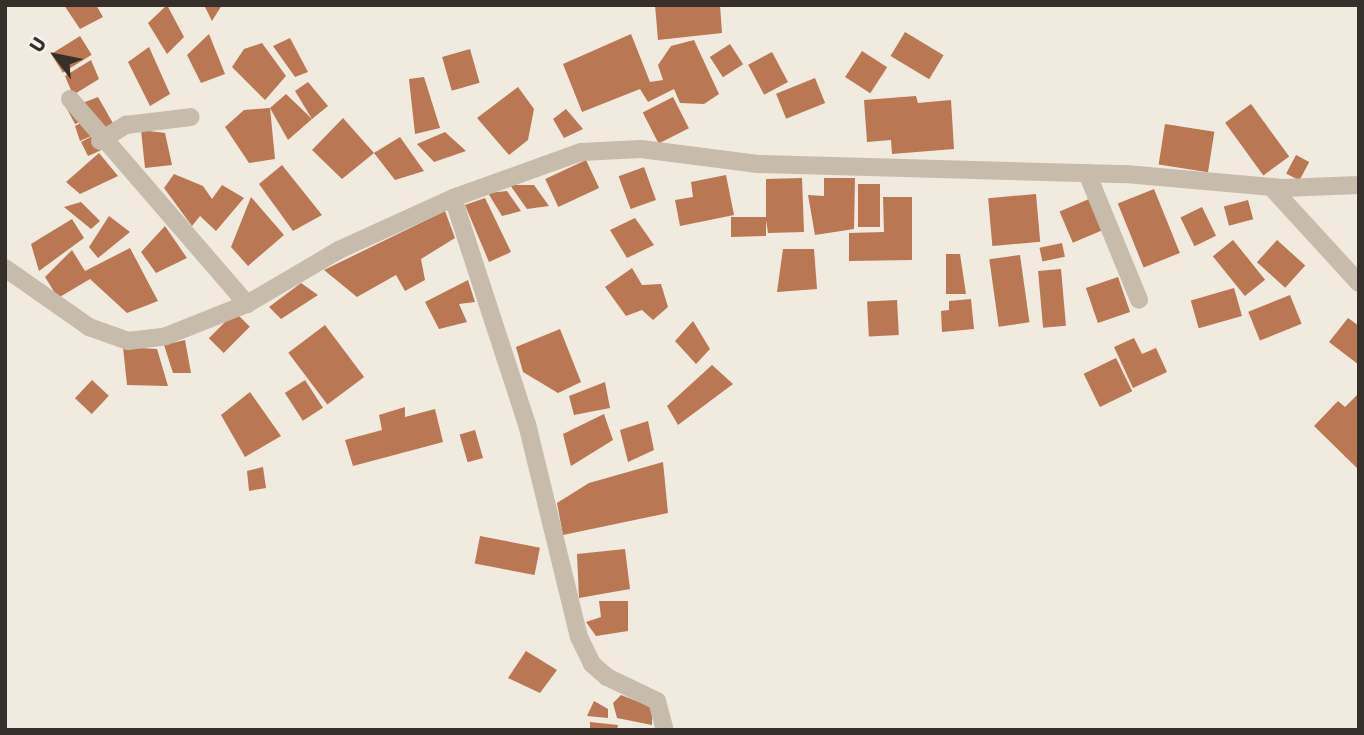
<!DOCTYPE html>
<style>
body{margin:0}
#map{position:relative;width:1364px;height:735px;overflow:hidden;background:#f0eadf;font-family:Jost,sans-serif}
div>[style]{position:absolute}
.building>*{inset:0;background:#ba7753;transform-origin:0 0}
.minor>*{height:18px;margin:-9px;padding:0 9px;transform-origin:9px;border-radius:9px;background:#c7bbac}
span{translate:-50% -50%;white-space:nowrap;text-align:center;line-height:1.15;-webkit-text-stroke:6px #f8f3eb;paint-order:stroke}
.frame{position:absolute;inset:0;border:7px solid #362f2a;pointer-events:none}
.north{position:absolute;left:21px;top:21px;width:70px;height:70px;-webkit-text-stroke:5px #f8f3eb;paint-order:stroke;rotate:302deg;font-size:19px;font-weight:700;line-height:28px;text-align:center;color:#362f2a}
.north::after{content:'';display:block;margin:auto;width:24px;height:32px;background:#362f2a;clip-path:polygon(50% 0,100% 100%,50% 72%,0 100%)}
</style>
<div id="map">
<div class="building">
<i style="clip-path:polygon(64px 5px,96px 5px,103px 17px,80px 29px)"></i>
<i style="clip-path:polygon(167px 5px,184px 37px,167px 54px,148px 23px)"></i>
<i style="clip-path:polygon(204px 5px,222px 5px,212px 21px)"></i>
<i style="clip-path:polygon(655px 5px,720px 5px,722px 33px,658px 40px)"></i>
<i style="left:905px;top:32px;width:45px;height:28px;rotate:31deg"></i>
<i style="clip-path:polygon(209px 34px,225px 74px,201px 83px,187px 55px)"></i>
<i style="clip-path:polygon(631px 34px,650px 82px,663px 80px,658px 65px,671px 46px,694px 40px,719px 94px,704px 104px,680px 103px,674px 89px,648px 102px,640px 89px,582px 112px,563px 64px)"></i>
<i style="left:80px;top:36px;width:22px;height:34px;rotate:58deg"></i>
<i style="clip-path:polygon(290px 38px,308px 72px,295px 77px,273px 46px)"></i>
<i style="clip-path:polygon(262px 43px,286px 76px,265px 100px,232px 67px,244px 49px)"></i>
<i style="left:730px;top:44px;width:24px;height:24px;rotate:57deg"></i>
<i style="clip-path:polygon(149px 47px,170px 94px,150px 106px,128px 62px)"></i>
<i style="left:470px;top:49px;width:35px;height:29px;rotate:74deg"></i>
<i style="left:862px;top:51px;width:30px;height:31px;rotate:33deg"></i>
<i style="left:772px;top:52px;width:34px;height:27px;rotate:62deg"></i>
<i style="clip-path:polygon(91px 60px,99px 79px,73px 95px,65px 76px)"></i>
<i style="clip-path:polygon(424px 77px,440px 128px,415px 134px,409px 79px)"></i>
<i style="left:815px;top:78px;width:27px;height:42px;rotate:68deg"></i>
<i style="clip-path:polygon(308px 82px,328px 106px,312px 119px,295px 91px)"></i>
<i style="clip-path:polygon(518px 87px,534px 109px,528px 140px,509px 155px,477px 118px)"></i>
<i style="clip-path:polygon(286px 94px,312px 119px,288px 140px,270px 108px)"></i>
<i style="clip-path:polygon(916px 96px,918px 103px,951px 100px,954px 149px,892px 154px,891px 140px,867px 142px,864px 100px)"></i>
<i style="clip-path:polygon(98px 97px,114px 125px,115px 144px,88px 156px,81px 142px,100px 132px,80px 141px,75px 126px,94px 116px,75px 124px,67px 109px)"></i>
<i style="left:673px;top:97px;width:35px;height:34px;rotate:63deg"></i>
<i style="left:1251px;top:104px;width:65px;height:32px;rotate:54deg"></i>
<i style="clip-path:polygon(270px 108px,275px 159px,249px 163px,225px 127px,244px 110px)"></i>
<i style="clip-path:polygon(566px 109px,583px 129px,564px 138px,553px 119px)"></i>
<i style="clip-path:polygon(343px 118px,374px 153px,342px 179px,312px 150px)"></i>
<i style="left:1165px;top:124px;width:50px;height:41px;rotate:9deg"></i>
<i style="clip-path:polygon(141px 130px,165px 133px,172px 165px,145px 168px)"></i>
<i style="clip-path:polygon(445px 132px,466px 151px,434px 162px,417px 144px)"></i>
<i style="clip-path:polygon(400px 137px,424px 171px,395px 180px,374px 153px)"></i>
<i style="clip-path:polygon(99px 153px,118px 176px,80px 194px,66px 182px)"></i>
<i style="left:1296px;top:155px;width:15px;height:21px;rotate:28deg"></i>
<i style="left:586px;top:160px;width:31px;height:45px;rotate:65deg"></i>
<i style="clip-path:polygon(282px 165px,322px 215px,293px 231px,259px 184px)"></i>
<i style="left:644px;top:167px;width:35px;height:27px;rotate:70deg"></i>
<i style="clip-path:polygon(174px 174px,203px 186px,212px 199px,222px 185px,244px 198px,216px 231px,200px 216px,192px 226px,164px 188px)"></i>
<i style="clip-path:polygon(726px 175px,734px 215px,680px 226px,675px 200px,693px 197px,691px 182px)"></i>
<i style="clip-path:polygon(802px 178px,804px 232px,768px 233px,766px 220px,766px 236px,731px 237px,731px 217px,766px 217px,766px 179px)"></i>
<i style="clip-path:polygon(824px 178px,855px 178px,854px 229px,815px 235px,808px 195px,824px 196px)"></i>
<i style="left:858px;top:184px;width:22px;height:43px"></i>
<i style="clip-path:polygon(510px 185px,534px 185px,549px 206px,527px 209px)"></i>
<i style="left:1154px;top:189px;width:69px;height:39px;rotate:68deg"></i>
<i style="clip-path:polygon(507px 191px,521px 211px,502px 216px,488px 193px)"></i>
<i style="left:1036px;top:194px;width:48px;height:48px;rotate:85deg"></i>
<i style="clip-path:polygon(251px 197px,284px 235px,248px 266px,231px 247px)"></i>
<i style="clip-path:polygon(883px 197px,912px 197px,912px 260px,849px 261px,849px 233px,884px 232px)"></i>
<i style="clip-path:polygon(485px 198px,511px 252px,489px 262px,465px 205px)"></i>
<i style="left:1089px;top:199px;width:34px;height:32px;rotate:67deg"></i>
<i style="left:1248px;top:200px;width:20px;height:25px;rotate:75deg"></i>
<i style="clip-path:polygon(81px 202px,100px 221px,91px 229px,64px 207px)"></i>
<i style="left:1202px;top:207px;width:32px;height:24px;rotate:64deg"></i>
<i style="clip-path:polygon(445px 211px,455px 238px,421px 259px,425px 280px,405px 291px,396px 275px,357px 297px,324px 270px)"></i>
<i style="clip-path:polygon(109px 216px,130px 232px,98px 258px,89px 247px)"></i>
<i style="clip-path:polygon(635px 218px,654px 245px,627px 258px,610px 230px)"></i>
<i style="clip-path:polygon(72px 219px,84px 238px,39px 271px,31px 244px)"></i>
<i style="clip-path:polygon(165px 226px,187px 258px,156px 273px,141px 252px)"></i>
<i style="left:1233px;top:240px;width:51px;height:26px;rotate:51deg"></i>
<i style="left:1277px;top:240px;width:38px;height:30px;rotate:42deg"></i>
<i style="left:1062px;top:243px;width:14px;height:23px;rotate:78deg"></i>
<i style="clip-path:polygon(130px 248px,158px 301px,127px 313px,90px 279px,58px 298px,45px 277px,72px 250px,85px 271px)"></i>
<i style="clip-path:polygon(783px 249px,814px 249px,817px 289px,777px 292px)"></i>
<i style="clip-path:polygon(946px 254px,960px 254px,966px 294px,946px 294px)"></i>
<i style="left:1020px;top:255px;width:68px;height:31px;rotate:82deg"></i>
<i style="clip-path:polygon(632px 268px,642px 285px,661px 284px,668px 307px,653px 320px,642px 310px,626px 316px,605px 287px)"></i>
<i style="left:1061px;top:269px;width:57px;height:23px;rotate:85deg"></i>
<i style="left:1118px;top:277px;width:37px;height:34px;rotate:71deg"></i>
<i style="clip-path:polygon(468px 280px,475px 302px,459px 304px,467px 322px,439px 329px,425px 302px)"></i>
<i style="clip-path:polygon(301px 283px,318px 295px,281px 319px,269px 307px)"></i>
<i style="left:1234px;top:288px;width:29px;height:45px;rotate:74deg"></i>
<i style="left:1290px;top:295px;width:31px;height:45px;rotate:68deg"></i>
<i style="clip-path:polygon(971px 299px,974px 329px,942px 332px,941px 311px,949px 310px,949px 301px)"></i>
<i style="left:897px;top:300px;width:35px;height:30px;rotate:87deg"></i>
<i style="left:235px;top:312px;width:21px;height:37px;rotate:45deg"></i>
<i style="clip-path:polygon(1348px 318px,1359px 326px,1359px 365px,1329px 342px)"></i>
<i style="clip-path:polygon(693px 321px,710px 349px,696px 364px,675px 341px)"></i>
<i style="left:325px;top:325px;width:65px;height:46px;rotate:53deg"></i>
<i style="clip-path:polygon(560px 329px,581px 382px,558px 393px,523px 372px,516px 347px)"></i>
<i style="clip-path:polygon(1134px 338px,1142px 354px,1156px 348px,1167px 372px,1133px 388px,1114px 347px)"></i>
<i style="clip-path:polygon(185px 340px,191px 373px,173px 373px,164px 345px)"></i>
<i style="clip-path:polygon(123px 347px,157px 349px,168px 386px,127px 385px)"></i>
<i style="left:1116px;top:358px;width:37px;height:36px;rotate:64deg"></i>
<i style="clip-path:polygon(712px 365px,733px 384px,678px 425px,667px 406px)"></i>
<i style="left:92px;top:380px;width:23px;height:25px;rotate:43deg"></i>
<i style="left:305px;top:380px;width:33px;height:24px;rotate:57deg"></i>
<i style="clip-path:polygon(605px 382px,610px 408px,574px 415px,569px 396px)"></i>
<i style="clip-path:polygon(250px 392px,281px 436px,245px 457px,221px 415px)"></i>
<i style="clip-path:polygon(1359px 393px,1359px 470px,1314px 426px,1338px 401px,1345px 407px)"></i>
<i style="clip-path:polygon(405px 407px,405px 417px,435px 409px,443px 442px,353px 466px,345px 440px,382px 430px,379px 415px)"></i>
<i style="clip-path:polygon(604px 414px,613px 440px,571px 466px,563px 434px)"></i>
<i style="clip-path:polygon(648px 421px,654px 450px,628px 462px,620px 430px)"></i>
<i style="left:475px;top:430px;width:29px;height:16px;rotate:74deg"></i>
<i style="clip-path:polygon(663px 462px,668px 513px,563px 535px,557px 503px,589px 483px)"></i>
<i style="clip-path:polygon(263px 467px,266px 488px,249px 491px,247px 471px)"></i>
<i style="left:480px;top:536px;width:61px;height:28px;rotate:11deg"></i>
<i style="clip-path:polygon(625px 549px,630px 589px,579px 598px,577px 554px)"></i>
<i style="clip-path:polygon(599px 601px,628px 601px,628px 631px,596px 636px,586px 622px,601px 617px)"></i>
<i style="clip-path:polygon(526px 651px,557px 670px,540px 693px,508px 678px)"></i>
<i style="clip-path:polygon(621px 695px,652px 707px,652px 725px,617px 718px,613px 703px)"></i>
<i style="clip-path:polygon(594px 701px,608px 709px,608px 718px,587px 716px)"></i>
<i style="clip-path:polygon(590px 722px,618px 725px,617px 730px,590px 730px)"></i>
</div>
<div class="minor">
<i style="left:70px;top:99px;width:271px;rotate:49.2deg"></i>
<i style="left:100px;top:141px;width:31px;rotate:-32deg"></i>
<i style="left:126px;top:125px;width:65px;rotate:-7deg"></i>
<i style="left:1087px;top:173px;width:137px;rotate:67.7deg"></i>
<i style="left:1271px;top:187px;width:130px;rotate:47.5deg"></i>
<i style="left:453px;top:198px;width:238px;rotate:71.9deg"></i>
<i style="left:527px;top:424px;width:219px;rotate:76.3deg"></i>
<i style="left:579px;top:637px;width:30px;rotate:64deg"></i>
<i style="left:592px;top:664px;width:20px;rotate:41deg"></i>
<i style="left:607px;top:677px;width:55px;rotate:25.6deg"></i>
<i style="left:657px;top:701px;width:30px;rotate:75deg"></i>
<i style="left:5px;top:268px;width:103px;rotate:35.1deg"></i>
<i style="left:89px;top:327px;width:41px;rotate:19.7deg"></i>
<i style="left:128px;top:341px;width:38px;rotate:-7deg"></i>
<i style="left:166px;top:336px;width:87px;rotate:-21.6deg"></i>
<i style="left:247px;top:304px;width:107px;rotate:-30.4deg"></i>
<i style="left:339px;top:250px;width:125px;rotate:-24.5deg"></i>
<i style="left:453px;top:198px;width:136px;rotate:-19.8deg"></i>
<i style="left:581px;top:152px;width:60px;rotate:-2.9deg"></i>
<i style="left:641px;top:149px;width:118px;rotate:7.3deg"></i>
<i style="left:758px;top:164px;width:368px;rotate:1.6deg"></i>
<i style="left:1126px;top:174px;width:159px;rotate:5.1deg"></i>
<i style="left:1284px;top:188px;width:75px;rotate:-2.3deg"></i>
</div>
<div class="frame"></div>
<div class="north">U</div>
</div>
